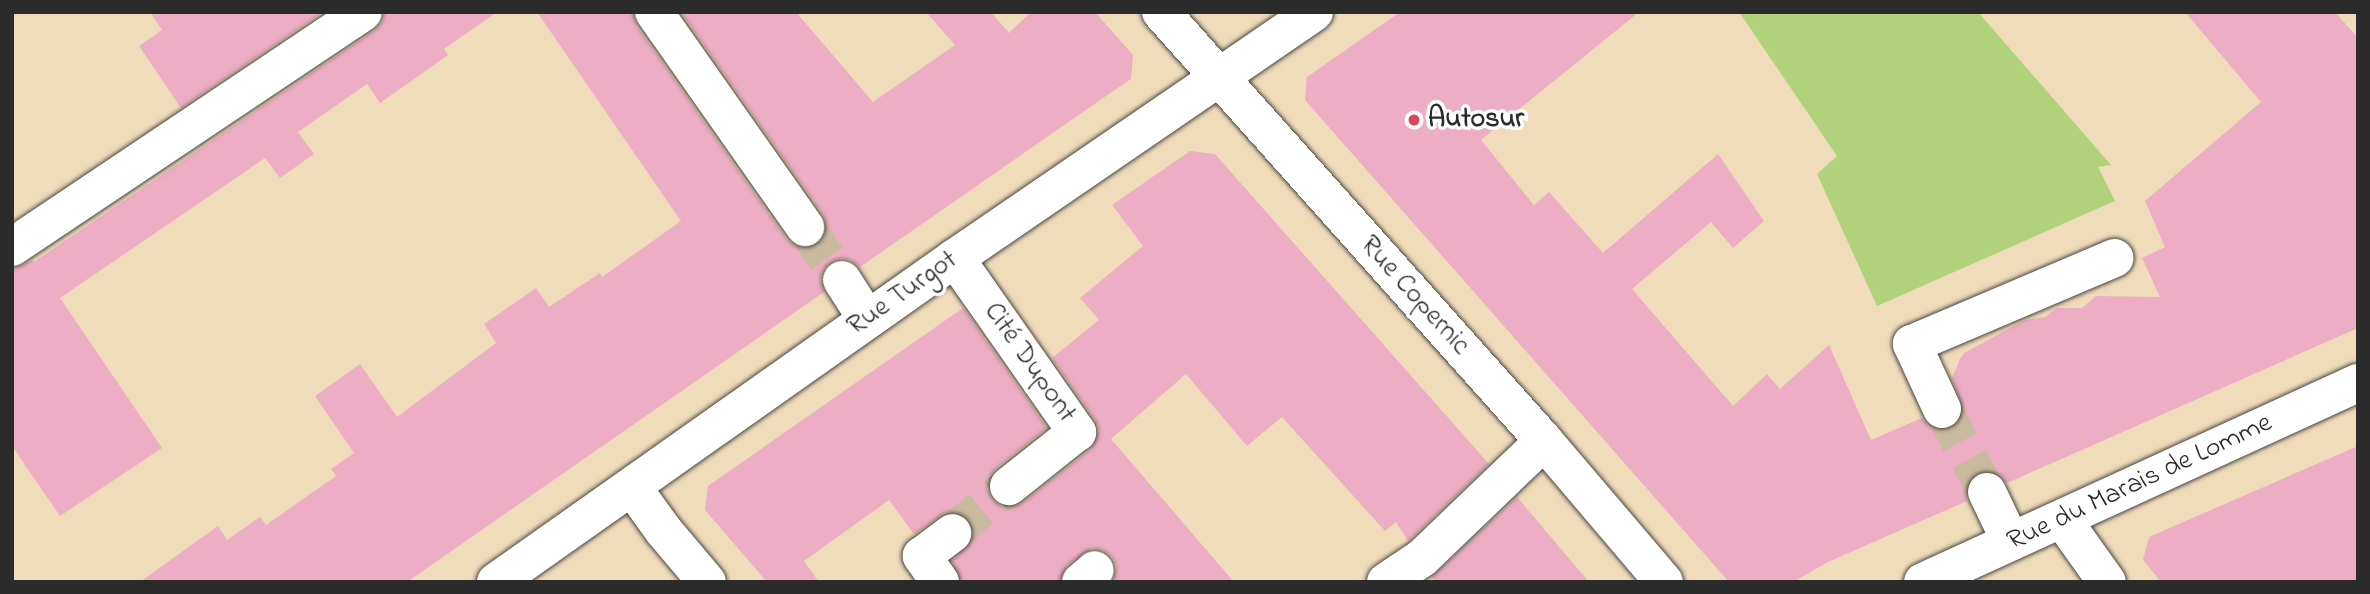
<!DOCTYPE html>
<meta charset="utf-8">
<style>
body{margin:0}
#map{position:relative;width:2370px;height:594px;overflow:hidden;background:#f0dcbb;font-family:"Indie Flower",sans-serif}
div>[style]{position:absolute}
.green>*{inset:0;background:#b0d27a}
.building>*{inset:0;background:#edadc4}
.minor-tunnel>*{height:38px;margin-top:-19px;transform-origin:0;background:repeating-linear-gradient(90deg,#c9b99e 0 38px,transparent 0 57px)}
.roads{filter:drop-shadow(0 0 2px #494641) drop-shadow(0 0 2px #494641)}
.minor>*{height:38px;margin:-19px;padding:0 19px;transform-origin:19px;border-radius:19px;background:#fff}
.dots>*{width:19px;height:19px;translate:-50% -50%;box-sizing:border-box;border:4px solid #fff;border-radius:50%}
span{translate:-50% -50%;white-space:nowrap;text-align:center;line-height:1.15;-webkit-text-stroke:7px #fff;paint-order:stroke}
.poi-label{font-size:28px;color:#2b2b2b;font-weight:700}
.left{translate:0 -50%;text-align:left}
.street-label{font-size:28px;color:#2b2b2b}
.frame{position:absolute;inset:0;border:14px solid #2b2b2b;pointer-events:none}
</style>
<div id="map">
<div class="green">
<i style="clip-path:polygon(1739px 12px,1978px 12px,2111px 165px,2098px 167px,2115px 201px,1877px 306px,1817px 174px,1837px 156px)"></i>
</div>
<div class="building">
<i style="clip-path:polygon(150px 12px,323px 12px,181px 108px,139px 46px,162px 30px)"></i>
<i style="clip-path:polygon(385px 12px,497px 12px,444px 49px,448px 55px,380px 103px,367px 84px,298px 132px,314px 154px,280px 178px,265px 158px,60px 298px,162px 448px,60px 516px,12px 446px,12px 269px,33px 260px,34px 262px,375px 30px,382px 22px)"></i>
<i style="clip-path:polygon(537px 12px,632px 12px,636px 25px,787px 240px,795px 246px,806px 249px,817px 245px,824px 237px,827px 226px,823px 214px,681px 12px,796px 12px,873px 102px,955px 45px,926px 12px,991px 12px,1009px 33px,1031px 12px,1095px 12px,1133px 55px,1131px 79px,1106px 96px,860px 267px,851px 260px,842px 258px,830px 262px,823px 269px,820px 280px,824px 292px,407px 582px,140px 582px,218px 526px,227px 540px,260px 517px,266px 525px,336px 476px,331px 469px,354px 453px,315px 396px,360px 364px,397px 417px,496px 343px,484px 324px,536px 288px,549px 307px,600px 273px,602px 277px,681px 221px)"></i>
<i style="clip-path:polygon(1400px 12px,1639px 12px,1481px 140px,1534px 205px,1549px 192px,1603px 253px,1718px 154px,1764px 221px,1733px 248px,1711px 222px,1632px 289px,1733px 406px,1767px 374px,1780px 389px,1829px 345px,1871px 440px,1922px 418px,1929px 426px,1939px 431px,1952px 428px,1960px 421px,1964px 412px,1952px 378px,1960px 359px,1964px 353px,2025px 320px,2045px 317px,2057px 308px,2082px 308px,2096px 296px,2160px 297px,2142px 258px,2165px 247px,2145px 201px,2261px 102px,2185px 12px,2335px 12px,2358px 38px,2358px 328px,2007px 483px,1999px 474px,1988px 470px,1978px 472px,1969px 480px,1965px 490px,1967px 501px,1828px 562px,1793px 582px,1729px 582px,1305px 100px,1307px 77px)"></i>
<i style="clip-path:polygon(1190px 151px,1215px 154px,1489px 464px,1408px 541px,1396px 522px,1385px 531px,1282px 417px,1247px 446px,1186px 374px,1111px 439px,1234px 582px,1113px 582px,1117px 567px,1112px 556px,1103px 550px,1092px 548px,1067px 565px,1060px 582px,962px 582px,952px 561px,972px 541px,974px 529px,969px 519px,960px 513px,948px 511px,914px 534px,889px 500px,804px 561px,819px 582px,767px 582px,705px 510px,708px 486px,963px 308px,1047px 428px,995px 469px,988px 479px,987px 489px,992px 500px,1002px 507px,1013px 507px,1022px 503px,1091px 449px,1099px 430px,1095px 420px,1052px 358px,1099px 320px,1080px 298px,1143px 246px,1112px 205px)"></i>
<i style="clip-path:polygon(2358px 446px,2358px 582px,2161px 582px,2143px 560px,2149px 537px)"></i>
<i style="clip-path:polygon(1517px 497px,1589px 582px,1435px 582px,1432px 577px)"></i>
</div>
<div class="minor-tunnel">
<i style="left:805px;top:227px;width:65px;rotate:55.1deg"></i>
<i style="left:1942px;top:409px;width:94px;rotate:61.5deg"></i>
<i style="left:952px;top:533px;width:74px;rotate:-39.5deg"></i>
</div>
<div class="roads">
<div class="minor">
<i style="left:654px;top:12px;width:263px;rotate:54.9deg"></i>
<i style="left:1161px;top:12px;width:575px;rotate:48.24deg"></i>
<i style="left:1544px;top:441px;width:185px;rotate:49.6deg"></i>
<i style="left:12px;top:247px;width:422px;rotate:-33.8deg"></i>
<i style="left:955px;top:258px;width:213px;rotate:55deg"></i>
<i style="left:1077px;top:432px;width:87px;rotate:141.5deg"></i>
<i style="left:842px;top:280px;width:46px;rotate:57.3deg"></i>
<i style="left:1942px;top:409px;width:72px;rotate:-114.8deg"></i>
<i style="left:1912px;top:344px;width:220px;rotate:-23deg"></i>
<i style="left:632px;top:487px;width:53px;rotate:54.2deg"></i>
<i style="left:663px;top:530px;width:68px;rotate:49.8deg"></i>
<i style="left:1987px;top:492px;width:55px;rotate:64.4deg"></i>
<i style="left:2062px;top:519px;width:77px;rotate:54.5deg"></i>
<i style="left:496px;top:582px;width:562px;rotate:-35.22deg"></i>
<i style="left:955px;top:258px;width:435px;rotate:-34.4deg"></i>
<i style="left:940px;top:582px;width:32px;rotate:-125deg"></i>
<i style="left:922px;top:556px;width:38px;rotate:-37deg"></i>
<i style="left:1081px;top:582px;width:18px;rotate:-41deg"></i>
<i style="left:1386px;top:582px;width:43px;rotate:-33.7deg"></i>
<i style="left:1422px;top:558px;width:169px;rotate:-43.8deg"></i>
<i style="left:1923px;top:582px;width:478px;rotate:-24.6deg"></i>
</div>
</div>
<div class="dots">
<i style="left:1414px;top:120px;background:#d1495b"></i>
</div>
<div class="poi-label">
<span class="left" style="left:1428px;top:120px">Autosur</span>
</div>
<div class="street-label">
<span style="left:903px;top:294px;rotate:-35deg">Rue Turgot</span>
<span style="left:1414px;top:296px;rotate:48deg">Rue Copernic</span>
<span style="left:1029px;top:363px;rotate:55deg">Cité Dupont</span>
<span style="left:2140px;top:483px;rotate:-25deg">Rue du Marais de Lomme</span>
</div>
<div class="frame"></div>
</div>
